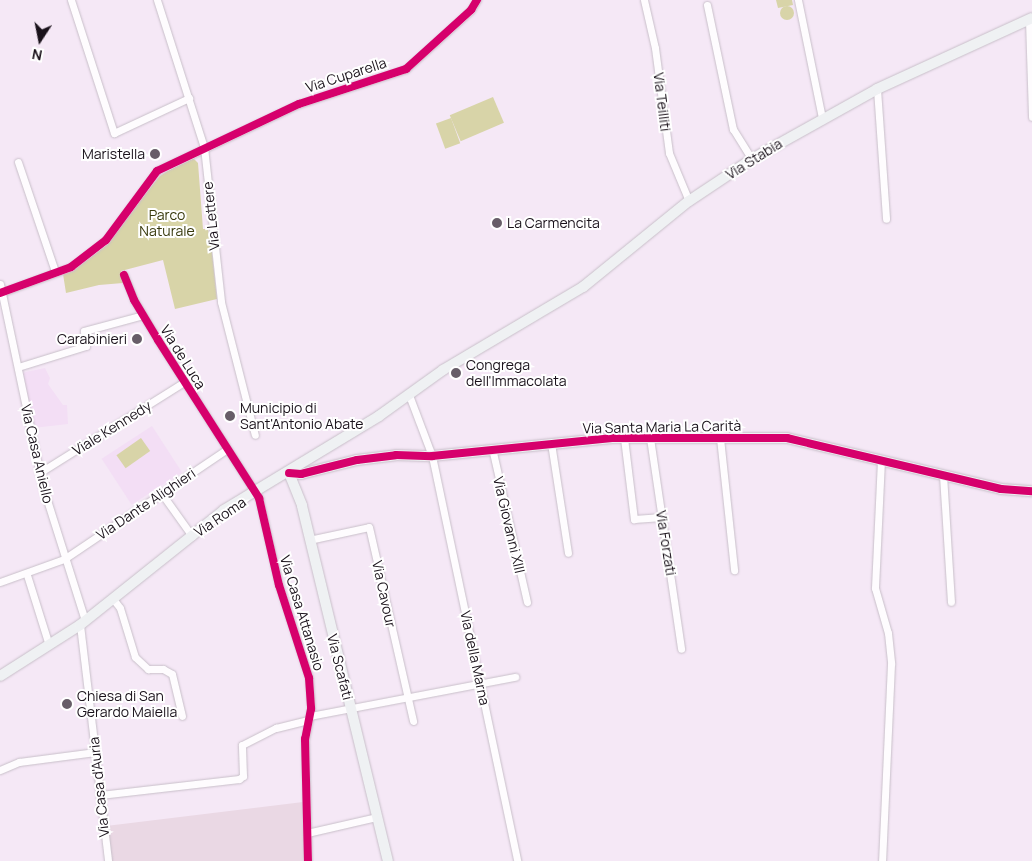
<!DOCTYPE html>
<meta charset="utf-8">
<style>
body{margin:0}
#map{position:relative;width:1032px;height:861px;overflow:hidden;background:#f5e8f6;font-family:Manrope,sans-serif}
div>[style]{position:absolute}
.built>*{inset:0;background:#f3def5;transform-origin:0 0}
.industrial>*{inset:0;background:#ead8e4}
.green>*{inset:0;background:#d8d4a8;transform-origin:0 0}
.round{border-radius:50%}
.roads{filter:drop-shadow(0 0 1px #c8bfc9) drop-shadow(0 0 1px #c8bfc9)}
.street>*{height:7px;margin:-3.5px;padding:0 3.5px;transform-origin:3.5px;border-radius:3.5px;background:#fefcfe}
.secondary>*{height:10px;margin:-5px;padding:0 5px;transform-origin:5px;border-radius:5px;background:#eff1f3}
.cycleway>*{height:8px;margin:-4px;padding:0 4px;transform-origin:4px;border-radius:4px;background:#d6006c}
.dots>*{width:14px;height:14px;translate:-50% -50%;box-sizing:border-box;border:2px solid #fff;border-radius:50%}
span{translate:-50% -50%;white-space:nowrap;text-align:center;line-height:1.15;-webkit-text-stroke:4px #fff;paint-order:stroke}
.street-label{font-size:14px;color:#1a121b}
.poi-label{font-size:14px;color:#1a121b}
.right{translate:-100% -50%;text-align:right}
.left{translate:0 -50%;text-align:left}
.park-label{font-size:14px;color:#38390c}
.north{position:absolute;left:15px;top:15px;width:50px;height:50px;-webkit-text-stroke:4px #fff;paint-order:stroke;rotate:191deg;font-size:14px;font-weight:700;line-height:20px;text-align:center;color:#1a121b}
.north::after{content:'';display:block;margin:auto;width:18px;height:22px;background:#1a121b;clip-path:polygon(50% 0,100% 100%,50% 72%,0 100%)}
</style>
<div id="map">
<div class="built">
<i style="clip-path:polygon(45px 368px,50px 378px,48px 384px,63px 405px,67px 405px,68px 424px,33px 428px,21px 373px)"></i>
<i style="left:152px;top:426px;width:55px;height:60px;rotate:57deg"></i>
</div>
<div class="industrial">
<i style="clip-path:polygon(303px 802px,306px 861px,111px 861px,106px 826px)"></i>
</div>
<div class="green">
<i style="clip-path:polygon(776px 0,792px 0,793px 5px,778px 8px)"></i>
<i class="round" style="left:780px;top:6px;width:14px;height:14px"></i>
<i style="left:493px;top:97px;width:28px;height:47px;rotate:67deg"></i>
<i style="left:451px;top:118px;width:27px;height:16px;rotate:70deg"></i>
<i style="clip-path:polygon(187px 159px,194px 159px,198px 163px,203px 229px,208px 229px,211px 243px,217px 299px,175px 309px,163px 260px,121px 271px,123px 283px,99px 285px,66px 293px,63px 274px,109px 239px,160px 176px)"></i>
<i style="left:141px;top:438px;width:16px;height:30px;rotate:55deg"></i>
</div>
<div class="roads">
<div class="street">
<i style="left:71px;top:0;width:140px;rotate:72.1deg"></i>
<i style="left:114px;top:133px;width:83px;rotate:-25deg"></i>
<i style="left:157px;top:0;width:154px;rotate:72.3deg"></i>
<i style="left:204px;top:147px;width:156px;rotate:83.7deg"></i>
<i style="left:221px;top:302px;width:137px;rotate:75.7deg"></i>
<i style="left:644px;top:0;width:49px;rotate:77.1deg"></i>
<i style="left:655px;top:48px;width:106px;rotate:82.4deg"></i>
<i style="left:669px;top:153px;width:52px;rotate:67.4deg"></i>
<i style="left:798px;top:0;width:120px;rotate:78.5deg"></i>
<i style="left:707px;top:5px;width:127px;rotate:78.2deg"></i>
<i style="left:733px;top:129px;width:36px;rotate:58deg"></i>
<i style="left:1029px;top:20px;width:97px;rotate:88.2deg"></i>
<i style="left:877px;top:89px;width:130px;rotate:86deg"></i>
<i style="left:18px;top:162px;width:115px;rotate:71.3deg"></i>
<i style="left:124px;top:275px;width:27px;rotate:68deg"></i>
<i style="left:134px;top:300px;width:47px;rotate:59deg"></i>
<i style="left:158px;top:340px;width:188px;rotate:57.4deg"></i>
<i style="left:259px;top:498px;width:89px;rotate:77.1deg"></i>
<i style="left:279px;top:585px;width:98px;rotate:72.1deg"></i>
<i style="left:309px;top:678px;width:31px;rotate:86deg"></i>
<i style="left:311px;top:709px;width:31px;rotate:101deg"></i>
<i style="left:305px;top:739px;width:122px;rotate:88.6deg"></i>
<i style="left:0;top:284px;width:204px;rotate:78.1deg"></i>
<i style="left:42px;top:484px;width:143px;rotate:72.5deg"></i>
<i style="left:0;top:293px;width:76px;rotate:-20.1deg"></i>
<i style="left:71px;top:267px;width:44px;rotate:-37.6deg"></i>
<i style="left:106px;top:240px;width:86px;rotate:-53.5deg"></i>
<i style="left:157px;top:171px;width:157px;rotate:-25.3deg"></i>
<i style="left:299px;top:104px;width:113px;rotate:-18.1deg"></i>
<i style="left:406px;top:69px;width:88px;rotate:-42.2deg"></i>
<i style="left:471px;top:10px;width:12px;rotate:-59deg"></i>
<i style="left:18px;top:367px;width:71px;rotate:-17.2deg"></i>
<i style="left:86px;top:346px;width:15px;rotate:-98deg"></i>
<i style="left:84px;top:331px;width:61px;rotate:-15.2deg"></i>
<i style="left:409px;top:395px;width:65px;rotate:69.3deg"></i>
<i style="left:432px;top:456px;width:414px;rotate:78.1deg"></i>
<i style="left:624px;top:438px;width:82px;rotate:83deg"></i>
<i style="left:634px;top:519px;width:28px;rotate:-4deg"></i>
<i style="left:650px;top:438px;width:213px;rotate:81.6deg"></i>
<i style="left:720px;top:438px;width:133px;rotate:83.9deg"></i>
<i style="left:551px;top:443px;width:111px;rotate:81.2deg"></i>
<i style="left:492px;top:448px;width:158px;rotate:77.2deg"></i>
<i style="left:881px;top:460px;width:128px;rotate:92.7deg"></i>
<i style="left:875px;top:588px;width:47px;rotate:73.9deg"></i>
<i style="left:888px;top:633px;width:31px;rotate:84deg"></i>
<i style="left:891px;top:664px;width:197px;rotate:92.6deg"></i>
<i style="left:39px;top:473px;width:171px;rotate:-32.1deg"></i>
<i style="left:943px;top:475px;width:127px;rotate:86.4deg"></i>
<i style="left:162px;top:494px;width:52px;rotate:54.5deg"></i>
<i style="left:309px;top:540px;width:61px;rotate:-12.2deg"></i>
<i style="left:369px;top:527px;width:199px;rotate:77.2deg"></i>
<i style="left:27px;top:575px;width:73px;rotate:72.6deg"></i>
<i style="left:0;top:582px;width:68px;rotate:-19.8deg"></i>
<i style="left:64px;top:559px;width:197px;rotate:-34deg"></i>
<i style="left:113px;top:599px;width:11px;rotate:52deg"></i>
<i style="left:120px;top:608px;width:51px;rotate:73deg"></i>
<i style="left:135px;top:657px;width:18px;rotate:43deg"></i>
<i style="left:148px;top:669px;width:15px"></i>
<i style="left:163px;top:669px;width:10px;rotate:29deg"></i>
<i style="left:172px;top:674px;width:43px;rotate:76.6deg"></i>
<i style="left:80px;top:625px;width:238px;rotate:83.2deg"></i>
<i style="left:310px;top:716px;width:209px;rotate:-10.8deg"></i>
<i style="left:0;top:770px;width:21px;rotate:-23deg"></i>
<i style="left:19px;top:762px;width:77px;rotate:-7.5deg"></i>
<i style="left:100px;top:795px;width:140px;rotate:-6.6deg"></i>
<i style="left:239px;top:779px;width:5px;rotate:-37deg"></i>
<i style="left:243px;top:776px;width:31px;rotate:-92deg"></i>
<i style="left:242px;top:745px;width:38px;rotate:-27deg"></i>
<i style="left:276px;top:728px;width:33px;rotate:-14deg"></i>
<i style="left:307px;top:833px;width:72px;rotate:-12.9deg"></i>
</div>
<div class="secondary">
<i style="left:289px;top:473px;width:12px;rotate:5deg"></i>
<i style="left:301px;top:474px;width:58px;rotate:-14deg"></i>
<i style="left:357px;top:460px;width:39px;rotate:-7deg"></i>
<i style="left:396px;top:455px;width:36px;rotate:2deg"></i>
<i style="left:432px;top:456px;width:181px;rotate:-5.7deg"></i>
<i style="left:612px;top:438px;width:175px"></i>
<i style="left:787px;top:438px;width:220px;rotate:13.4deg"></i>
<i style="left:1001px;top:489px;width:31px;rotate:4deg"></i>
<i style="left:289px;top:473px;width:35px;rotate:68deg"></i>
<i style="left:302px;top:506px;width:365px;rotate:76.4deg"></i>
<i style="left:0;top:676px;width:95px;rotate:-32.5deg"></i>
<i style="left:80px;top:625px;width:184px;rotate:-38.6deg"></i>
<i style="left:224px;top:510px;width:181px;rotate:-31.2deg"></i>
<i style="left:379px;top:416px;width:79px;rotate:-35.7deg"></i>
<i style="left:443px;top:370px;width:163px;rotate:-30.7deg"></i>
<i style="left:583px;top:287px;width:136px;rotate:-39.1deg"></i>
<i style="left:689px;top:201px;width:76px;rotate:-33.7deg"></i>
<i style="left:752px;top:159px;width:143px;rotate:-29.2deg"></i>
<i style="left:877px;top:89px;width:170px;rotate:-24.6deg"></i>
</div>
</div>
<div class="cycleway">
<i style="left:124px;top:275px;width:27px;rotate:68deg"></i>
<i style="left:134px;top:300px;width:47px;rotate:59deg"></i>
<i style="left:158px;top:340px;width:188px;rotate:57.4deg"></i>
<i style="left:259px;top:498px;width:89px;rotate:77.1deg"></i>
<i style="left:279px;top:585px;width:98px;rotate:72.1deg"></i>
<i style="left:309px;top:678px;width:31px;rotate:86deg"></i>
<i style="left:311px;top:709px;width:31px;rotate:101deg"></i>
<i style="left:305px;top:739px;width:122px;rotate:88.6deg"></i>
<i style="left:0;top:293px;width:76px;rotate:-20.1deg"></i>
<i style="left:71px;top:267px;width:44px;rotate:-37.6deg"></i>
<i style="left:106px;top:240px;width:86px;rotate:-53.5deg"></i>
<i style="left:157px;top:171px;width:157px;rotate:-25.3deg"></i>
<i style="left:299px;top:104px;width:113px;rotate:-18.1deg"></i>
<i style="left:406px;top:69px;width:88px;rotate:-42.2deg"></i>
<i style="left:471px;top:10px;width:12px;rotate:-59deg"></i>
<i style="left:289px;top:473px;width:12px;rotate:5deg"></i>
<i style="left:301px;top:474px;width:58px;rotate:-14deg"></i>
<i style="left:357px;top:460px;width:39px;rotate:-7deg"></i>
<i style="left:396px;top:455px;width:36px;rotate:2deg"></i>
<i style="left:432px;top:456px;width:181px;rotate:-5.7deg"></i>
<i style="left:612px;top:438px;width:175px"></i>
<i style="left:787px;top:438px;width:220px;rotate:13.4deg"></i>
<i style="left:1001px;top:489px;width:31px;rotate:4deg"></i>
</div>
<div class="dots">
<i style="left:155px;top:154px;background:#675d68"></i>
<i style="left:497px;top:223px;background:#675d68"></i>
<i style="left:137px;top:339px;background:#675d68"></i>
<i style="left:456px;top:373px;background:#675d68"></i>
<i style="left:230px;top:416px;background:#675d68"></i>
<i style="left:67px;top:704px;background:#675d68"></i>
</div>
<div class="street-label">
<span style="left:346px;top:75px;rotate:-18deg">Via Cuparella</span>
<span style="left:662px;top:102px;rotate:83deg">Via Teilliti</span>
<span style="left:754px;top:159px;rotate:-32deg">Via Stabia</span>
<span style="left:211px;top:216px;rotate:-96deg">Via Lettere</span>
<span style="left:183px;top:357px;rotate:58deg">Via de Luca</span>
<span style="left:662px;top:427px;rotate:-1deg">Via Santa Maria La Carità</span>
<span style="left:112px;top:428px;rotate:-32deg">Viale Kennedy</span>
<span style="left:37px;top:454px;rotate:77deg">Via Casa Aniello</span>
<span style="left:146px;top:504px;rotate:-34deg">Via Dante Alighieri</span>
<span style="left:220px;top:517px;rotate:-34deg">Via Roma</span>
<span style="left:509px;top:525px;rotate:77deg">Via Giovanni XIII</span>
<span style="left:666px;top:543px;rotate:81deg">Via Forzati</span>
<span style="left:384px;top:594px;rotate:78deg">Via Cavour</span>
<span style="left:302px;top:613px;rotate:73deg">Via Casa Attanasio</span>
<span style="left:475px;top:658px;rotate:78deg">Via della Marna</span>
<span style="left:340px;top:667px;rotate:76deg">Via Scafati</span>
<span style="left:99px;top:787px;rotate:-96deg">Via Casa d'Auria</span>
</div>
<div class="poi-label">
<span class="right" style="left:145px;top:154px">Maristella</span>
<span class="left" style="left:507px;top:223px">La Carmencita</span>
<span class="right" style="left:127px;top:339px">Carabinieri</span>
<span class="left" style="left:466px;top:373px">Congrega<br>dell'Immacolata</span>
<span class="left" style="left:240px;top:416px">Municipio di<br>Sant'Antonio Abate</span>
<span class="left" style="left:77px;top:704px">Chiesa di San<br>Gerardo Maiella</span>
</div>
<div class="park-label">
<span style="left:167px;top:223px">Parco<br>Naturale</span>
</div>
<div class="north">N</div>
</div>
